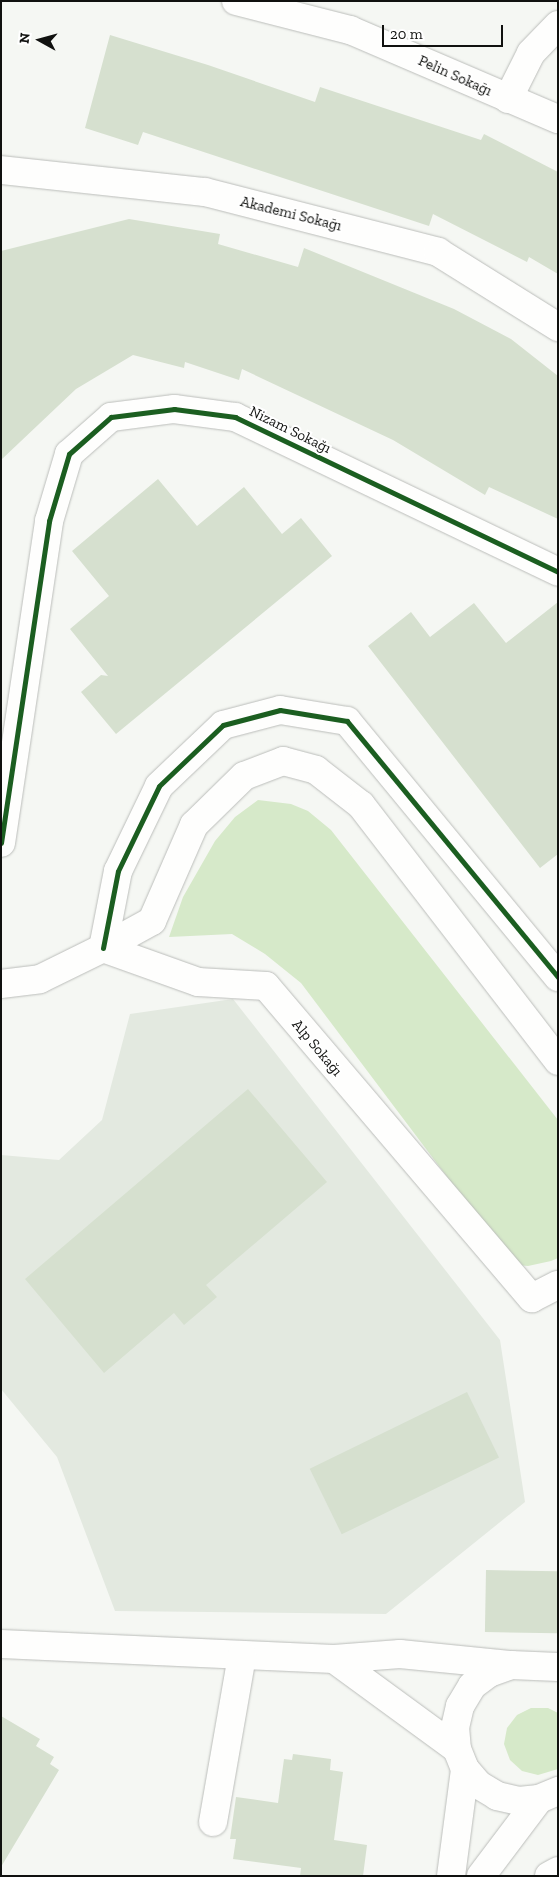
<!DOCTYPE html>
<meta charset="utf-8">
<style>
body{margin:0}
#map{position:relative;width:559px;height:1877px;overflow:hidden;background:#f5f7f3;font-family:"Zilla Slab",serif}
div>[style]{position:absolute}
.built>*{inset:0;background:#e3e9e0}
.green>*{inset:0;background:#d6e9c9}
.building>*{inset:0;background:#d6e0cf;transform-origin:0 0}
.roads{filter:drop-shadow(0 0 1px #bbbdba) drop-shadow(0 0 1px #bbbdba)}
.minor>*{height:28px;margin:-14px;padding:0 14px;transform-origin:14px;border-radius:14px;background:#fefefd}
.cycleway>*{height:5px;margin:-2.5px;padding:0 2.5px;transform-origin:2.5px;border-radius:2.5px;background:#1b5e20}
span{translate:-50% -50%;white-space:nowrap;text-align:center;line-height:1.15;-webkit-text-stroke:4px #fff;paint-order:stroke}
.street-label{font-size:15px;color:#10110f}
.frame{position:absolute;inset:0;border:2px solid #10110f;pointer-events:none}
.north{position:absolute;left:15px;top:15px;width:50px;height:50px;-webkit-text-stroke:4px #fff;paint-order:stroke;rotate:277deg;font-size:14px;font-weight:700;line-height:20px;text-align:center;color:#10110f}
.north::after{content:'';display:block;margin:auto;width:18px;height:22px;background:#10110f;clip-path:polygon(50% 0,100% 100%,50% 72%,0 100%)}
.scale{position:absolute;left:382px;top:25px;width:121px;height:22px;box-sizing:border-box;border:2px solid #10110f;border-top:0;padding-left:6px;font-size:15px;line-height:18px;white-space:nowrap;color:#10110f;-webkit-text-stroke:4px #fff;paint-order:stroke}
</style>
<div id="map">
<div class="built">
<i style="clip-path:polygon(233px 999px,500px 1340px,525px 1502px,386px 1614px,115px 1611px,57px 1457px,1px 1389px,1px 1155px,59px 1160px,102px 1120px,130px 1014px)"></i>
</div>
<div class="green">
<i style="clip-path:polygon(258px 800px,291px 804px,308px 811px,331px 830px,558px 1120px,558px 1258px,551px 1261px,528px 1266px,518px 1265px,460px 1194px,301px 983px,265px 954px,232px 934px,169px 937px,183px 897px,215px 841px,235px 817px)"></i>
<i style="clip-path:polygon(531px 1708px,548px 1708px,558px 1713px,558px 1769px,538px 1775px,522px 1771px,510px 1760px,504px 1744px,507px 1728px,517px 1715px)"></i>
</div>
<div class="building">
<i style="clip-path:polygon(110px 35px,208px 65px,315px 102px,320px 87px,481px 140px,484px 134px,558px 172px,558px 274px,529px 257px,527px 262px,433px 214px,429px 226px,143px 132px,138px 145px,85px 128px)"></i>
<i style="clip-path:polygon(129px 219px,220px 234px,218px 244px,298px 267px,304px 248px,454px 309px,511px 339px,558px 376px,558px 519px,489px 487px,485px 495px,393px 440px,242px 369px,239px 380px,185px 362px,184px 368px,133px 355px,76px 389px,1px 460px,1px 251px)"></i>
<i style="clip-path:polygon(158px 479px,197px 526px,244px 487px,282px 534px,301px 518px,332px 556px,116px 734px,81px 692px,101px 675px,108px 676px,70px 629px,109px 596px,72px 551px)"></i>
<i style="clip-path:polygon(558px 602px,558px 854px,540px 868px,368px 646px,411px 612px,430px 637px,474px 603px,506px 643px)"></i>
<i style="clip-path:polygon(248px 1089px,327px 1182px,206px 1285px,217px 1297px,184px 1325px,174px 1313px,104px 1373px,25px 1279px)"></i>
<i style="left:467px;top:1392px;width:73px;height:175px;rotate:64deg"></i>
<i style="left:486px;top:1570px;width:72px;height:62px;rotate:1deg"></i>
<i style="clip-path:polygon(1px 1716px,40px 1739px,36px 1746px,54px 1757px,50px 1764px,59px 1770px,1px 1867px)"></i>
<i style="clip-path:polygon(293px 1754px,331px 1759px,330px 1770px,343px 1772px,334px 1840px,367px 1845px,363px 1876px,300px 1876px,301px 1868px,233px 1859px,236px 1839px,230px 1839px,236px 1797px,278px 1803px,284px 1759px,292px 1760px)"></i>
</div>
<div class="roads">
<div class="minor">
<i style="left:236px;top:1px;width:118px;rotate:14.3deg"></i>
<i style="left:350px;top:30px;width:226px;rotate:23.2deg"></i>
<i style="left:508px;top:99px;width:51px;rotate:-63.4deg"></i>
<i style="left:531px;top:53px;width:39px;rotate:-46deg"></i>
<i style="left:1px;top:170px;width:205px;rotate:6.2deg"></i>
<i style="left:205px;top:192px;width:241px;rotate:14.4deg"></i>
<i style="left:438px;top:252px;width:142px;rotate:32deg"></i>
<i style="left:1px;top:843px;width:326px;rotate:-81.5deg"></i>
<i style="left:49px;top:521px;width:70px;rotate:-73.4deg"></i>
<i style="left:69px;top:454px;width:56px;rotate:-41.4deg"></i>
<i style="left:111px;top:417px;width:64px;rotate:-7.2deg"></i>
<i style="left:174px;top:409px;width:62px;rotate:7.5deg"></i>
<i style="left:235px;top:417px;width:358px;rotate:25.6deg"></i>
<i style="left:103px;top:948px;width:78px;rotate:-79deg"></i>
<i style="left:118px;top:871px;width:94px;rotate:-64.2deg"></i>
<i style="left:159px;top:786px;width:88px;rotate:-43.6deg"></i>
<i style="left:223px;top:725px;width:59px;rotate:-14.7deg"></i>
<i style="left:280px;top:710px;width:68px;rotate:9.3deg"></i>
<i style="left:347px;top:721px;width:332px;rotate:50.5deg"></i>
<i style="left:103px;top:948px;width:56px;rotate:-28.9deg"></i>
<i style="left:152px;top:921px;width:105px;rotate:-66.4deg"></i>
<i style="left:194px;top:825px;width:70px;rotate:-44.4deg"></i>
<i style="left:244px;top:776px;width:42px;rotate:-21deg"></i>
<i style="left:283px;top:761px;width:34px;rotate:15deg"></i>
<i style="left:316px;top:770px;width:57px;rotate:37.9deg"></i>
<i style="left:361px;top:805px;width:323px;rotate:52.4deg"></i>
<i style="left:1px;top:984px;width:39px;rotate:-7deg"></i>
<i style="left:40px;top:979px;width:70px;rotate:-26.2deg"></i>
<i style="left:103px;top:948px;width:101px;rotate:19.7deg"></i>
<i style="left:198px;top:982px;width:68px;rotate:3.4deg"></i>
<i style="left:266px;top:986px;width:410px;rotate:49.6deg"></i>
<i style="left:532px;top:1298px;width:29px;rotate:-27deg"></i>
<i style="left:1px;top:1644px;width:333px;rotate:2.6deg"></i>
<i style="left:334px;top:1659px;width:66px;rotate:-4.3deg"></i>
<i style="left:400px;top:1654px;width:112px;rotate:5.7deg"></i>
<i style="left:334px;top:1659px;width:152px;rotate:36.2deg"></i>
<i style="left:558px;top:1667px;width:47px;rotate:-177.6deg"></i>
<i style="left:511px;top:1665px;width:23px;rotate:160deg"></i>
<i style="left:489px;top:1673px;width:21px;rotate:143deg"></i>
<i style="left:472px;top:1686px;width:23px;rotate:121deg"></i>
<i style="left:460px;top:1706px;width:22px;rotate:103deg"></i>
<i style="left:455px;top:1727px;width:22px;rotate:85deg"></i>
<i style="left:457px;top:1749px;width:22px;rotate:68deg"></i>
<i style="left:465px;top:1769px;width:21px;rotate:49deg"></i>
<i style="left:479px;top:1785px;width:21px;rotate:31deg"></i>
<i style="left:497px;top:1796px;width:23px;rotate:13deg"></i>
<i style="left:519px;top:1801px;width:20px;rotate:-6deg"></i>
<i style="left:539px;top:1799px;width:21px;rotate:-23deg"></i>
<i style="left:213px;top:1822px;width:169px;rotate:-80.1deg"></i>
<i style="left:451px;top:1876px;width:108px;rotate:-82.5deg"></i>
<i style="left:481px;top:1876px;width:96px;rotate:-53deg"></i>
<i style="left:549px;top:1876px;width:10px;rotate:-29deg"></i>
</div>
</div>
<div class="cycleway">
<i style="left:1px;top:843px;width:326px;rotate:-81.5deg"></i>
<i style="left:49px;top:521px;width:70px;rotate:-73.4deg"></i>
<i style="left:69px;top:454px;width:56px;rotate:-41.4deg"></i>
<i style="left:111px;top:417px;width:64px;rotate:-7.2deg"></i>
<i style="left:174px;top:409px;width:62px;rotate:7.5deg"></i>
<i style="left:235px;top:417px;width:358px;rotate:25.6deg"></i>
<i style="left:103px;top:948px;width:78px;rotate:-79deg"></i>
<i style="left:118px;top:871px;width:94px;rotate:-64.2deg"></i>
<i style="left:159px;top:786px;width:88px;rotate:-43.6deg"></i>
<i style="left:223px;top:725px;width:59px;rotate:-14.7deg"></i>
<i style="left:280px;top:710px;width:68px;rotate:9.3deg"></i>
<i style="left:347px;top:721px;width:332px;rotate:50.5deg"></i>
</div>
<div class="street-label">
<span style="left:455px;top:76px;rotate:24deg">Pelin Sokağı</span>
<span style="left:291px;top:214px;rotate:14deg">Akademi Sokağı</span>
<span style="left:290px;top:430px;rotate:26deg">Nizam Sokağı</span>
<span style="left:317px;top:1048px;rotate:50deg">Alp Sokağı</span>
</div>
<div class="frame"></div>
<div class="north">N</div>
<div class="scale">20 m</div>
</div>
